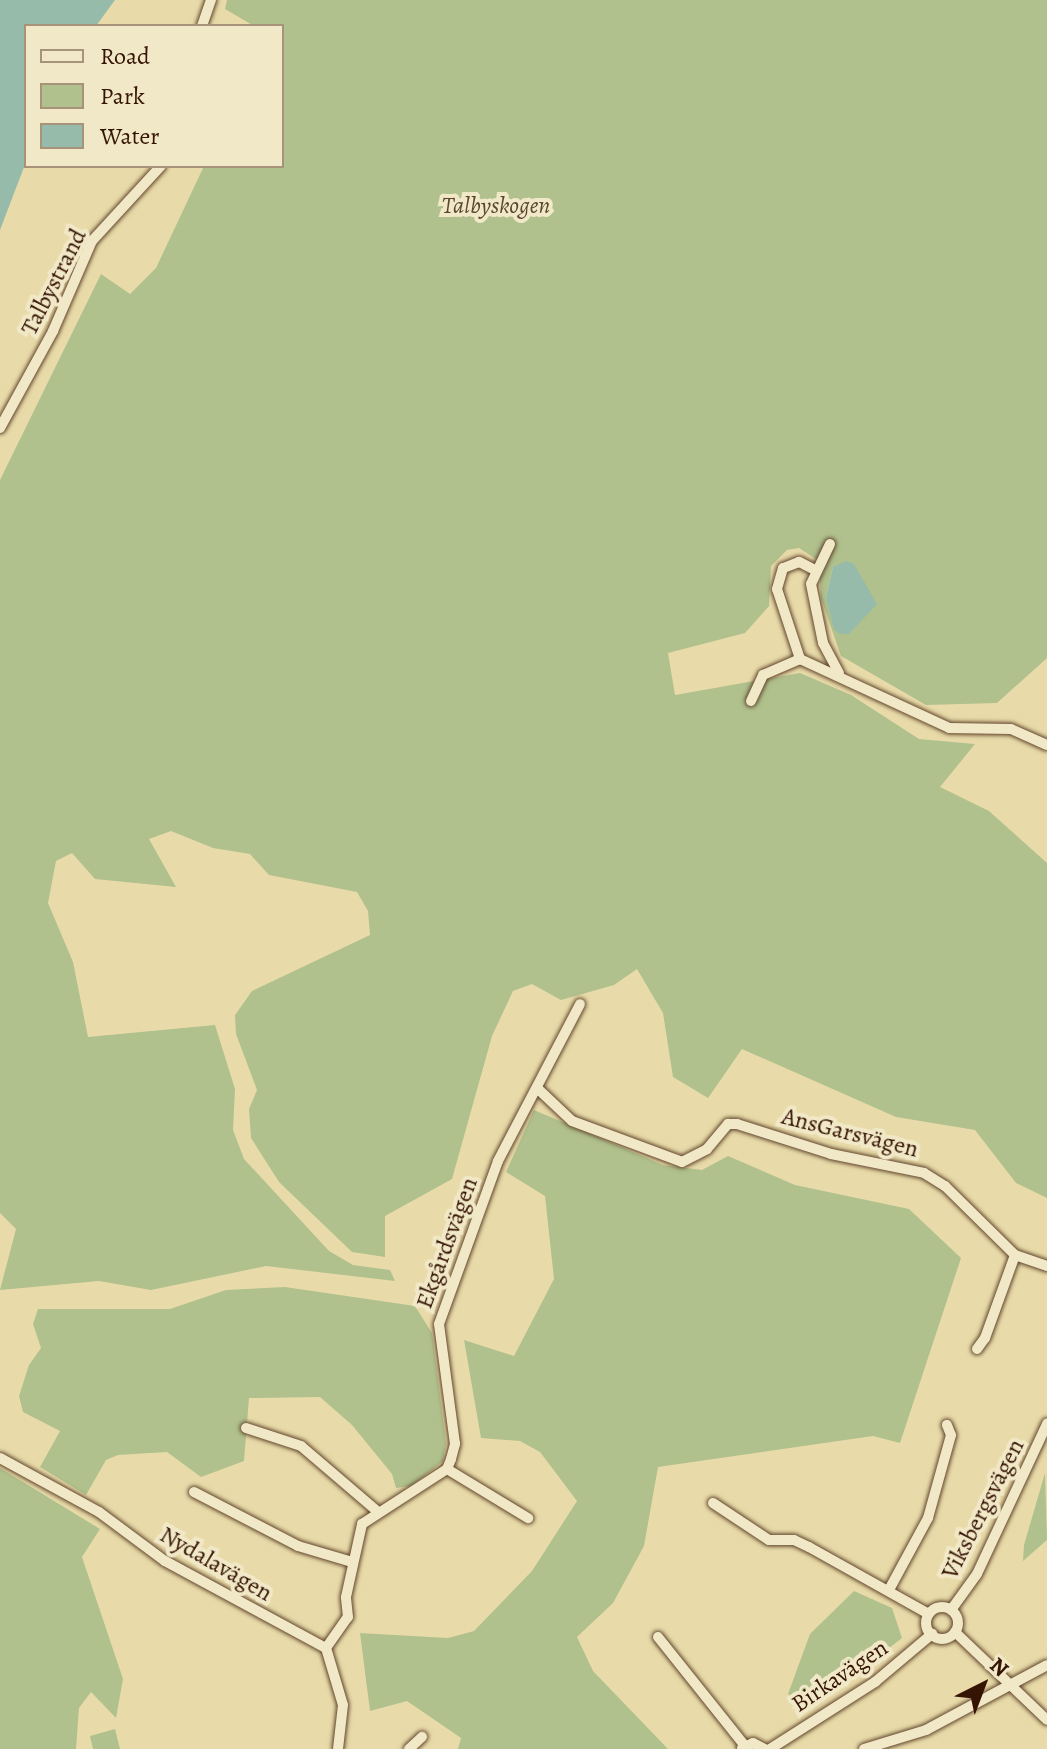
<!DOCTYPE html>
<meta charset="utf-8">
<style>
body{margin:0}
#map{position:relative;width:1047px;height:1749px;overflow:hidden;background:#e9dba9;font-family:Alegreya,serif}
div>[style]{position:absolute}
.green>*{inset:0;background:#b0c18d}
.water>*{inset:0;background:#97bbaa}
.roads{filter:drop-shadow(0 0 2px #62462d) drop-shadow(0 0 2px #62462d)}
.minor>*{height:10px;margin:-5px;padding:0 5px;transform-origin:5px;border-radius:5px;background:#f1e8c7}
.minor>.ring{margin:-5px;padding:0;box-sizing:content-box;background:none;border:10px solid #f1e8c7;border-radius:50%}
span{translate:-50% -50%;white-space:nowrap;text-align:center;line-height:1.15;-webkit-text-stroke:8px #f1e8c7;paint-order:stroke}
.park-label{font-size:24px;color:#5a482d;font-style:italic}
.street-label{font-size:24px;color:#351404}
.legend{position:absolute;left:24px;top:24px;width:260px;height:144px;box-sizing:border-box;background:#f1e8c7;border:2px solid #a69379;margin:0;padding:10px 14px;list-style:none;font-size:24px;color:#351404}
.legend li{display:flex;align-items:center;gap:16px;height:40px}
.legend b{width:40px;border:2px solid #a69379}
.north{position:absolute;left:943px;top:1645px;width:80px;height:80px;-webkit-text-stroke:6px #f1e8c7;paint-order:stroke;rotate:42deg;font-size:22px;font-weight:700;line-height:32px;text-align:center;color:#351404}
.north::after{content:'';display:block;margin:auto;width:28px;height:36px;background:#351404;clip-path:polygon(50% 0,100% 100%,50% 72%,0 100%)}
</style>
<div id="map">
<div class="green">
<i style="clip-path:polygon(evenodd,227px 0,1047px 0,1047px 658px,997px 703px,926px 705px,841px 656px,821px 598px,819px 561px,799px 548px,787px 550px,771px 566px,769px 606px,745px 633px,668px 653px,675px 695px,800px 673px,851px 695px,919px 739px,975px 744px,940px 787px,989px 811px,1047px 863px,1047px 1198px,1016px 1183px,975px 1130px,896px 1117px,742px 1049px,708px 1098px,673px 1077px,663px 1013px,637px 969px,614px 985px,561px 1000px,532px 984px,513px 991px,492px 1036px,452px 1179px,385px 1216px,385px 1257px,352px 1252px,279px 1182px,251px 1138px,249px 1109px,257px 1090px,236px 1034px,235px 1015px,252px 991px,370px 935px,368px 911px,357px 892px,269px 875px,250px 854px,213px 848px,171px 831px,149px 839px,176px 887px,95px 879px,72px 853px,56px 861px,48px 903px,73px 962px,88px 1037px,215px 1025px,235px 1089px,233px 1130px,244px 1159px,329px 1251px,353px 1265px,390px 1270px,395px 1281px,266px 1266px,151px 1290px,99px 1281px,0 1290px,16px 1229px,0 1213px,0 480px,101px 274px,130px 294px,156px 268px,204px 166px,282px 166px,282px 26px,254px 26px,225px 9px,227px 0,854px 564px,862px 584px,877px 604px,826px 597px,833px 567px,854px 564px)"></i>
<i style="clip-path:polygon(534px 1110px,663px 1165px,702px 1170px,728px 1156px,795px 1185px,909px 1209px,961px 1258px,900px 1443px,873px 1436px,658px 1467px,644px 1546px,613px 1603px,577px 1637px,593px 1671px,668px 1749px,458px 1749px,461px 1738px,407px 1701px,370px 1711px,360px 1633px,448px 1638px,474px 1631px,532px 1571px,577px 1501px,540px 1452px,520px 1441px,481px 1438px,464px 1340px,514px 1356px,554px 1279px,545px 1196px,506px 1172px)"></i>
<i style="clip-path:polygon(285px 1287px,415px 1306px,432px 1333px,446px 1443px,443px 1461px,411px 1486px,396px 1488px,392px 1474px,352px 1425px,320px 1397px,249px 1398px,244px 1461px,201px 1477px,167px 1452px,118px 1455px,106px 1460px,86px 1495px,40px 1467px,60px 1431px,23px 1412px,19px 1396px,29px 1365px,41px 1348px,33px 1324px,38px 1309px,170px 1309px,226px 1290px)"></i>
<i style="clip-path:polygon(0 1468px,100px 1529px,82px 1557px,123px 1679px,116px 1718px,91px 1692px,79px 1708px,76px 1749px,0 1749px)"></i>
<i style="clip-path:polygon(1045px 1473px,1047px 1540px,1023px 1561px,1024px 1545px)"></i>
<i style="clip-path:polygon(854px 1591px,892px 1608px,902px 1638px,847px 1681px,800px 1702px,788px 1694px,810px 1634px)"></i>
<i style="clip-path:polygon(115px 1729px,120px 1749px,93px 1749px,90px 1736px)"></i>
</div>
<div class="water">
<i style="clip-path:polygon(0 0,115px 0,96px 26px,26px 26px,26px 162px,0 230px)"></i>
<i style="clip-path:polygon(846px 561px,854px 564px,877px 604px,849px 634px,840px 634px,834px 629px,826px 597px,833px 567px)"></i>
</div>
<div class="roads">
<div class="minor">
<i style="left:202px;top:26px;width:28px;rotate:-71deg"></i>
<i style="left:0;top:428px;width:111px;rotate:-61.3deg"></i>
<i style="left:53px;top:331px;width:98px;rotate:-66.6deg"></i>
<i style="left:92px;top:241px;width:102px;rotate:-47.4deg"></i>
<i style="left:830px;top:544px;width:44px;rotate:115.4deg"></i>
<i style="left:811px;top:584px;width:60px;rotate:78.5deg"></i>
<i style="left:823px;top:643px;width:34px;rotate:62deg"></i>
<i style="left:815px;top:570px;width:18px;rotate:-153deg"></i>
<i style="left:799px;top:562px;width:17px;rotate:159deg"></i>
<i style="left:783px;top:568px;width:22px;rotate:106deg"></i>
<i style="left:777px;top:589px;width:74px;rotate:71.8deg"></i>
<i style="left:800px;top:659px;width:164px;rotate:24.8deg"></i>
<i style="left:949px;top:728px;width:62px;rotate:0.9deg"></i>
<i style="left:1011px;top:729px;width:39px;rotate:24deg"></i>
<i style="left:751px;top:701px;width:29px;rotate:-65deg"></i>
<i style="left:763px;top:675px;width:40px;rotate:-23.4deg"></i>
<i style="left:537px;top:1088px;width:48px;rotate:43.3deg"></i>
<i style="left:572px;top:1121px;width:117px;rotate:20.4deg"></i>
<i style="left:682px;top:1162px;width:28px;rotate:-27deg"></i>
<i style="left:707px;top:1149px;width:33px;rotate:-50deg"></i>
<i style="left:728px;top:1124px;width:9px"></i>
<i style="left:737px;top:1124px;width:99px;rotate:17.7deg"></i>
<i style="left:831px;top:1154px;width:95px;rotate:11.5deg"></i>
<i style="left:924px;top:1173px;width:25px;rotate:32deg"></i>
<i style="left:945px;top:1186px;width:98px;rotate:44.6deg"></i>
<i style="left:1015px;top:1255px;width:34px;rotate:19deg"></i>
<i style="left:977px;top:1349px;width:14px;rotate:-54deg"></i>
<i style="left:985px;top:1338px;width:88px;rotate:-70.1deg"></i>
<i style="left:246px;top:1428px;width:58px;rotate:18.1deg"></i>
<i style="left:301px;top:1446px;width:100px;rotate:40.5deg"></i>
<i style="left:0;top:1458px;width:113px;rotate:28.6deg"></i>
<i style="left:99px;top:1512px;width:82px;rotate:36.6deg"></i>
<i style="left:165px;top:1561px;width:183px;rotate:28.4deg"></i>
<i style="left:326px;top:1648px;width:59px;rotate:73.4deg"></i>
<i style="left:343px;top:1705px;width:44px;rotate:96.5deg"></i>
<i style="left:447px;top:1469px;width:95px;rotate:31.2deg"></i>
<i style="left:194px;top:1492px;width:117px;rotate:27.4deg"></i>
<i style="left:298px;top:1546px;width:56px;rotate:16.5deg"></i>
<i style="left:713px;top:1503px;width:67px;rotate:33.5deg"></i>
<i style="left:769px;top:1540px;width:25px"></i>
<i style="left:794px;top:1540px;width:17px;rotate:25deg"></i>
<i style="left:809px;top:1547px;width:137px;rotate:29.2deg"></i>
<i style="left:890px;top:1588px;width:80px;rotate:-61.5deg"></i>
<i style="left:928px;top:1518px;width:86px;rotate:-74.5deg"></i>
<i style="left:951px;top:1435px;width:11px;rotate:-112deg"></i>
<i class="ring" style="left:926px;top:1607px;width:22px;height:22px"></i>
<i style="left:951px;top:1610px;width:44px;rotate:-54.2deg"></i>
<i style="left:977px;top:1574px;width:166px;rotate:-65deg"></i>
<i style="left:955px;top:1632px;width:127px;rotate:43.7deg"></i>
<i style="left:658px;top:1637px;width:139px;rotate:51.4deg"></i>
<i style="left:326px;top:1648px;width:38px;rotate:-55deg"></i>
<i style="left:348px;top:1617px;width:20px;rotate:-96deg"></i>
<i style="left:346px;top:1597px;width:75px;rotate:-77.6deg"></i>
<i style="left:362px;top:1524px;width:101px;rotate:-32.9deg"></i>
<i style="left:447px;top:1469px;width:11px;rotate:-68deg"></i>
<i style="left:451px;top:1459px;width:16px;rotate:-75deg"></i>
<i style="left:455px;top:1444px;width:121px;rotate:-97.6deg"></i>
<i style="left:439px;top:1324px;width:173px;rotate:-70.1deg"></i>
<i style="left:498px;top:1161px;width:177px;rotate:-62.4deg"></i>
<i style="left:742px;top:1748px;width:12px;rotate:-24deg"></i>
<i style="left:753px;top:1743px;width:13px;rotate:27deg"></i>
<i style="left:409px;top:1749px;width:18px;rotate:-43deg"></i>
<i style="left:770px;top:1749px;width:125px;rotate:-32.5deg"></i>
<i style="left:875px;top:1682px;width:75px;rotate:-40.1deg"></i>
<i style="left:864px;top:1749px;width:65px;rotate:-17deg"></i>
<i style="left:926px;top:1730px;width:137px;rotate:-28.2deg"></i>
</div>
</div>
<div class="park-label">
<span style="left:496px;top:206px">Talbyskogen</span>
</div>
<div class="street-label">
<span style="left:54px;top:282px;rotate:-63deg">Talbystrand</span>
<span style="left:850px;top:1133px;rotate:14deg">AnsGarsvägen</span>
<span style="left:447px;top:1243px;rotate:-70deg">Ekgårdsvägen</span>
<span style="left:983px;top:1509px;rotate:-63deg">Viksbergsvägen</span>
<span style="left:216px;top:1564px;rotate:30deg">Nydalavägen</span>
<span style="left:840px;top:1676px;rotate:-34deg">Birkavägen</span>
</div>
<ul class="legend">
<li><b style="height:10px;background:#f1e8c7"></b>Road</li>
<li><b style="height:22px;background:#b0c18d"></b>Park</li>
<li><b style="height:22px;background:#97bbaa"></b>Water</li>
</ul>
<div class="north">N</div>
</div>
